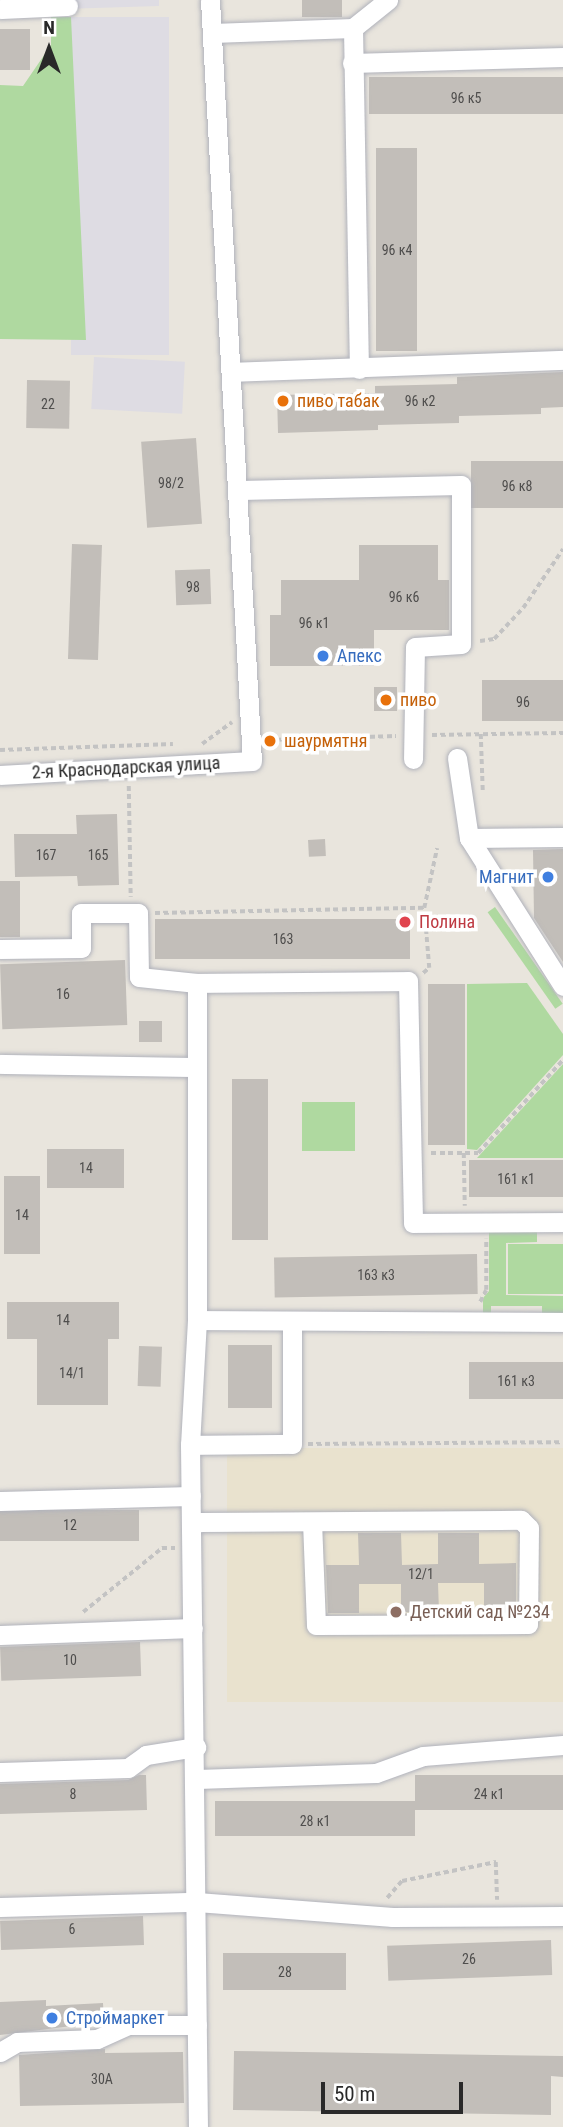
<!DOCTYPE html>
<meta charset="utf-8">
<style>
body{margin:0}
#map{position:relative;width:563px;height:2127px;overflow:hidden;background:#e9e5dd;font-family:"Roboto Condensed",sans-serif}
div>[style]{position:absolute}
.industrial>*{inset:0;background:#dedce3;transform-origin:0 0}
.education>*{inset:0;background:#e9e2ce;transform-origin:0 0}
.green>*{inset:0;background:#afd9a0;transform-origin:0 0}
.building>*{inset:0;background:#c2beb9;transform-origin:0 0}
.path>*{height:3.5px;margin-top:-1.75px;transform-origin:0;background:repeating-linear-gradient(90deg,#c3c3c3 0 5px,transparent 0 8.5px)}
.roads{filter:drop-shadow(0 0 2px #b0b2bb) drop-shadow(0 0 2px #b0b2bb)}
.minor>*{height:19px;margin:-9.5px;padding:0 9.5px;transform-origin:9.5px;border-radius:9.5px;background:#fff}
.dots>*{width:19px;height:19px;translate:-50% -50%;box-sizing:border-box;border:4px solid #fff;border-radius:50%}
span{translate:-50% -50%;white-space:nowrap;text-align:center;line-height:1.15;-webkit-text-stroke:7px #fff;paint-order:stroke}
.number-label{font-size:14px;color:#4f4e4d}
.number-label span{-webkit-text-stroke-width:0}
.food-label{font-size:18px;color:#c56008}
.left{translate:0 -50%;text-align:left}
.shop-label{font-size:18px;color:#366cbe}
.right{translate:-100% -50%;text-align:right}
.street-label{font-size:18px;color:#292929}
.health-label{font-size:18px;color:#be3a42}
.education-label{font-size:18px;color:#785e54}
.north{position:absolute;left:14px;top:14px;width:70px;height:70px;-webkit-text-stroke:5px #fff;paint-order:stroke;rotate:0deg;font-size:19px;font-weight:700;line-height:28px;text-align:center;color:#292929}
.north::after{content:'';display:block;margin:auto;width:24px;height:32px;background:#292929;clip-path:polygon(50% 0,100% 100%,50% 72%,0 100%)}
.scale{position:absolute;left:321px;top:2082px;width:142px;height:32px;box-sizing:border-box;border:4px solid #292929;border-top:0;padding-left:9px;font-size:21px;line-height:24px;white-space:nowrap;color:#292929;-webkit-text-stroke:5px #fff;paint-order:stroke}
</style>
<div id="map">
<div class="industrial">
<i style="clip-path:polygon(30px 0,159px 0,159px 6px,30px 10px)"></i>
<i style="left:71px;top:17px;width:98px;height:338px"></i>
<i style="left:94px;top:357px;width:91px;height:52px;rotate:3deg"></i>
</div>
<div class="education">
<i style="left:563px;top:1448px;width:254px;height:336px;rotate:90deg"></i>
</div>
<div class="green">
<i style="clip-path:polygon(51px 17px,71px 17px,86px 340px,0 339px,0 85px,23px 86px,51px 45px)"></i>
<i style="left:495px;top:907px;width:118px;height:9px;rotate:55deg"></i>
<i style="clip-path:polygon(527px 983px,563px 1034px,563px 1055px,477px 1150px,467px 1149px,467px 984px)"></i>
<i style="clip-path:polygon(563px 1064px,563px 1158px,477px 1158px)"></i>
<i style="left:302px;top:1102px;width:53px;height:49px"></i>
<i style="clip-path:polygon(489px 1229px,537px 1229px,537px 1242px,506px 1243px,506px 1295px,563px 1296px,563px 1318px,542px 1318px,542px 1306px,491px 1306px,491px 1318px,483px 1318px,483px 1298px,489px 1291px)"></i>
<i style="left:508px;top:1244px;width:55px;height:50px"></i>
</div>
<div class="building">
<i style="left:302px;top:0;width:40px;height:17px"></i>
<i style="left:30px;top:29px;width:41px;height:30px;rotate:90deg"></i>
<i style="left:563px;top:77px;width:37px;height:194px;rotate:90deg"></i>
<i style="left:417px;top:148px;width:203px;height:41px;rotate:90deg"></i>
<i style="clip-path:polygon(563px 372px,563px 407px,541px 408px,541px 414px,459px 416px,459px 423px,378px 425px,378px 430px,278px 433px,277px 395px,375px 393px,375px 386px,457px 384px,457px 377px)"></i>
<i style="left:27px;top:380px;width:43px;height:48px;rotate:1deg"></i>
<i style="left:196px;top:438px;width:86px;height:55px;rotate:86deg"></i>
<i style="left:563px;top:461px;width:47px;height:92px;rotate:90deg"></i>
<i style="left:72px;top:544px;width:30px;height:115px;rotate:2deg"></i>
<i style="clip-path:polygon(359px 545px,438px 545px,438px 580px,449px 580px,449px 630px,374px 630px,374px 666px,270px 666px,270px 615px,281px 615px,281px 580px,359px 580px)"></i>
<i style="left:210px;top:569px;width:35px;height:35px;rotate:88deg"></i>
<i style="left:563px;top:680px;width:41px;height:81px;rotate:90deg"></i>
<i style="left:374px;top:687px;width:23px;height:24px"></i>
<i style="clip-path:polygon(117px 814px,119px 885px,78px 886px,77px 876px,15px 877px,14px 834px,77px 834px,76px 815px)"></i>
<i style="left:325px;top:839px;width:17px;height:17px;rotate:87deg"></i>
<i style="clip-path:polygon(563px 849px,563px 962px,534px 918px,533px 850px)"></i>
<i style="left:0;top:881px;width:20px;height:56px"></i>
<i style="left:155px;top:919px;width:255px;height:40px"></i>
<i style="left:125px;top:960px;width:65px;height:125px;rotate:88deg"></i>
<i style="left:428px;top:984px;width:37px;height:161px"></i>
<i style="left:139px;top:1021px;width:23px;height:21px"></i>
<i style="left:268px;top:1079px;width:161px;height:36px;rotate:90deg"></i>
<i style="left:47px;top:1149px;width:77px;height:39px"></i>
<i style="left:563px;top:1160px;width:37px;height:94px;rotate:90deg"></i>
<i style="left:4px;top:1176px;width:36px;height:78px"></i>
<i style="left:477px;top:1254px;width:40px;height:203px;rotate:89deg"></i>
<i style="clip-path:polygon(7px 1302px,119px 1302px,119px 1339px,108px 1339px,108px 1405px,37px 1405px,37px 1339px,7px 1339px)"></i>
<i style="left:228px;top:1345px;width:44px;height:63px"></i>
<i style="left:139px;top:1346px;width:23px;height:40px;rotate:2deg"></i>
<i style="left:469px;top:1362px;width:94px;height:37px"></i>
<i style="left:139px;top:1510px;width:31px;height:139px;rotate:90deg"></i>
<i style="clip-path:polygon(358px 1533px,401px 1533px,402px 1565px,438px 1564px,438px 1533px,479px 1533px,479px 1564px,516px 1563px,516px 1612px,484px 1612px,484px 1583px,438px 1583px,439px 1612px,401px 1612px,401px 1584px,359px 1584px,359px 1613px,328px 1613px,326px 1565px,359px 1565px)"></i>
<i style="left:140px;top:1642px;width:34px;height:140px;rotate:88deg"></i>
<i style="clip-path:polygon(139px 1775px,146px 1775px,147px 1810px,0 1814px,0 1784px,128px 1780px)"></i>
<i style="left:563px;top:1775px;width:35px;height:148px;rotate:90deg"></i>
<i style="left:415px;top:1801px;width:35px;height:200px;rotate:90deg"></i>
<i style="left:143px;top:1916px;width:29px;height:143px;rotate:88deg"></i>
<i style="left:551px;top:1940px;width:35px;height:164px;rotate:88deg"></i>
<i style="left:346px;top:1953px;width:37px;height:123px;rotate:90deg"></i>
<i style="clip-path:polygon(46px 2000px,46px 2006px,103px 2003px,104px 2022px,0 2035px,0 2002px)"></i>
<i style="clip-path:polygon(105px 2049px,105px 2053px,183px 2052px,184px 2103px,20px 2106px,19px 2055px)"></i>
<i style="clip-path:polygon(234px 2051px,563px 2056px,563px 2077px,551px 2076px,551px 2115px,233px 2110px)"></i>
</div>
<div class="path">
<i style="left:480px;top:641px;width:14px;rotate:-8deg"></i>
<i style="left:494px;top:639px;width:42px;rotate:-46.9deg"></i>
<i style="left:523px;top:608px;width:71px;rotate:-55.9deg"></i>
<i style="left:481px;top:734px;width:57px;rotate:88deg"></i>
<i style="left:432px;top:735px;width:131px;rotate:-0.9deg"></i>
<i style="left:268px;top:740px;width:128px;rotate:-1.8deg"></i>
<i style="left:202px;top:744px;width:37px;rotate:-36deg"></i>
<i style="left:0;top:750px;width:173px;rotate:-2deg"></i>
<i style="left:129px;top:786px;width:111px;rotate:89deg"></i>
<i style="left:155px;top:913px;width:269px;rotate:-1.1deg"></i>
<i style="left:424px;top:908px;width:61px;rotate:-77.8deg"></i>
<i style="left:423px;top:973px;width:8px;rotate:-40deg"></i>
<i style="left:429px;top:968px;width:60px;rotate:-94.8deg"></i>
<i style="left:431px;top:1153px;width:47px"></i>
<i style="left:478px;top:1153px;width:126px;rotate:-47.6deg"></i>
<i style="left:464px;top:1153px;width:53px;rotate:88.9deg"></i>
<i style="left:480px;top:1302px;width:13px;rotate:-63deg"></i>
<i style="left:486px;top:1290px;width:51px;rotate:-90deg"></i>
<i style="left:308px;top:1444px;width:255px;rotate:-0.4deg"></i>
<i style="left:83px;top:1612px;width:102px;rotate:-39deg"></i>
<i style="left:162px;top:1548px;width:13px"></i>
<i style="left:387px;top:1898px;width:23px;rotate:-49deg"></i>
<i style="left:402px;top:1881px;width:96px;rotate:-11.4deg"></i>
<i style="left:496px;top:1862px;width:38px;rotate:88deg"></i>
</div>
<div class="roads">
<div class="minor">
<i style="left:0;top:9px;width:68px;rotate:-2.5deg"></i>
<i style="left:353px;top:28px;width:341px;rotate:89deg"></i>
<i style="left:212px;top:33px;width:141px;rotate:-2deg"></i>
<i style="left:353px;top:28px;width:45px;rotate:-38.7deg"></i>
<i style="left:352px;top:63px;width:211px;rotate:-1.6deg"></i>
<i style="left:231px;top:372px;width:332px;rotate:-2.1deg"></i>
<i style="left:239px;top:490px;width:222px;rotate:-1.3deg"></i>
<i style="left:461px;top:485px;width:159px;rotate:90deg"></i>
<i style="left:461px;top:644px;width:46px;rotate:176.3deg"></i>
<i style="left:415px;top:647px;width:112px;rotate:91deg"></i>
<i style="left:457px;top:758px;width:81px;rotate:81.5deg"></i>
<i style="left:469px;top:838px;width:175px;rotate:57.6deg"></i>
<i style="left:0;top:775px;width:252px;rotate:-3.2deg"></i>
<i style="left:252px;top:761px;width:762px;rotate:-93.16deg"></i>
<i style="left:469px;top:838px;width:94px;rotate:-0.6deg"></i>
<i style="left:0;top:949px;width:81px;rotate:-0.7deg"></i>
<i style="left:81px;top:948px;width:35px;rotate:-90deg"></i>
<i style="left:81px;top:913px;width:57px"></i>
<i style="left:138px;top:913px;width:64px;rotate:89.1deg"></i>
<i style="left:139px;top:977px;width:58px;rotate:5.9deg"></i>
<i style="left:0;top:1064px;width:197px;rotate:0.9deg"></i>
<i style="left:197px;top:1067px;width:253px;rotate:90deg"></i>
<i style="left:197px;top:1320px;width:125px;rotate:93.2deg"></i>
<i style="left:190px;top:1445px;width:682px;rotate:89.33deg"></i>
<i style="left:197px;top:1067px;width:84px;rotate:-90deg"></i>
<i style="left:197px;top:983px;width:211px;rotate:-0.5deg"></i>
<i style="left:408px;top:981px;width:242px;rotate:88.8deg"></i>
<i style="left:413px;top:1223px;width:150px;rotate:-0.4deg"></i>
<i style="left:197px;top:1320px;width:366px;rotate:0.3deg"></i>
<i style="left:190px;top:1445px;width:102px;rotate:-0.6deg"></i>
<i style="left:292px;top:1444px;width:123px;rotate:-90deg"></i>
<i style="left:0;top:1501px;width:191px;rotate:-1.5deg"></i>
<i style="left:191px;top:1523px;width:11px;rotate:-5deg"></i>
<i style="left:202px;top:1522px;width:319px;rotate:-0.4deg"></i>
<i style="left:521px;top:1520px;width:11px;rotate:45deg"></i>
<i style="left:529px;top:1528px;width:96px;rotate:90.6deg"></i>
<i style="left:528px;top:1624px;width:212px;rotate:179.7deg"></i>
<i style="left:316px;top:1625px;width:103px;rotate:-92.2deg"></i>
<i style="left:0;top:1635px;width:193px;rotate:-2.1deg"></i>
<i style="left:0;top:1772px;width:128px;rotate:-1.8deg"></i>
<i style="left:128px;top:1768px;width:22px;rotate:-36deg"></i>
<i style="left:146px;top:1755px;width:51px;rotate:-9.1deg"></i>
<i style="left:197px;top:1779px;width:179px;rotate:-1.9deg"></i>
<i style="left:376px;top:1773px;width:50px;rotate:-19.9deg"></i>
<i style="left:423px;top:1756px;width:140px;rotate:-4.5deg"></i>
<i style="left:0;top:1907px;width:197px;rotate:-1.5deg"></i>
<i style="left:197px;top:1902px;width:196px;rotate:4.4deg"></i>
<i style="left:392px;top:1917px;width:171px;rotate:-0.3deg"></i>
<i style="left:0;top:2052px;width:20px;rotate:-30deg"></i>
<i style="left:17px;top:2042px;width:80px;rotate:-2.1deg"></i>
<i style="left:97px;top:2039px;width:34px;rotate:-24deg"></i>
<i style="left:128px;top:2025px;width:69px"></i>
</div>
</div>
<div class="dots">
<i style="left:283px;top:401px;background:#e8710a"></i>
<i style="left:323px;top:656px;background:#3f7fe0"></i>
<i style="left:386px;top:700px;background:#e8710a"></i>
<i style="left:270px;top:741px;background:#e8710a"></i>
<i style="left:548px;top:877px;background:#3f7fe0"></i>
<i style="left:405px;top:922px;background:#e0444e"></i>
<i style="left:396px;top:1612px;background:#8d6e63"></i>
<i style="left:52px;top:2018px;background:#3f7fe0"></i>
</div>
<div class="number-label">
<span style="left:466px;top:98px">96 к5</span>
<span style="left:397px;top:250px">96 к4</span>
<span style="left:420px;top:401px">96 к2</span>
<span style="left:48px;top:404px">22</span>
<span style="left:171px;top:483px">98/2</span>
<span style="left:517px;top:486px">96 к8</span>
<span style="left:193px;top:587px">98</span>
<span style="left:404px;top:597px">96 к6</span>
<span style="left:314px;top:623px">96 к1</span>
<span style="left:523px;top:702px">96</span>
<span style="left:46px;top:855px">167</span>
<span style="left:98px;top:855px">165</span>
<span style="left:283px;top:939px">163</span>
<span style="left:63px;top:994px">16</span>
<span style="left:86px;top:1168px">14</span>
<span style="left:516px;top:1179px">161 к1</span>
<span style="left:22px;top:1215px">14</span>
<span style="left:376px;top:1275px">163 к3</span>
<span style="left:63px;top:1320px">14</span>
<span style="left:72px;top:1373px">14/1</span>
<span style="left:516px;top:1381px">161 к3</span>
<span style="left:70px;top:1525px">12</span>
<span style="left:421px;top:1574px">12/1</span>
<span style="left:70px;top:1660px">10</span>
<span style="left:73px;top:1794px">8</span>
<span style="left:489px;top:1794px">24 к1</span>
<span style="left:315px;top:1821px">28 к1</span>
<span style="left:72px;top:1929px">6</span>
<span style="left:469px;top:1959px">26</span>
<span style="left:285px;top:1972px">28</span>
<span style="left:102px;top:2079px">30А</span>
</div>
<div class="food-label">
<span class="left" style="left:297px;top:401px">пиво табак</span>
<span class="left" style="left:400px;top:700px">пиво</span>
<span class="left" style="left:284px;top:741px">шаурмятня</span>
</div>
<div class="shop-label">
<span class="left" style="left:337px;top:656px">Апекс</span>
<span class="right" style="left:534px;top:877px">Магнит</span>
<span class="left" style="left:66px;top:2018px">Строймаркет</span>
</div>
<div class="street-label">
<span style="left:126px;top:768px;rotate:-3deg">2-я Краснодарская улица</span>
</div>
<div class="health-label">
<span class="left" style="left:419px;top:922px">Полина</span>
</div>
<div class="education-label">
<span class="left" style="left:410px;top:1612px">Детский сад №234</span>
</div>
<div class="north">N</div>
<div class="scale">50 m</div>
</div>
